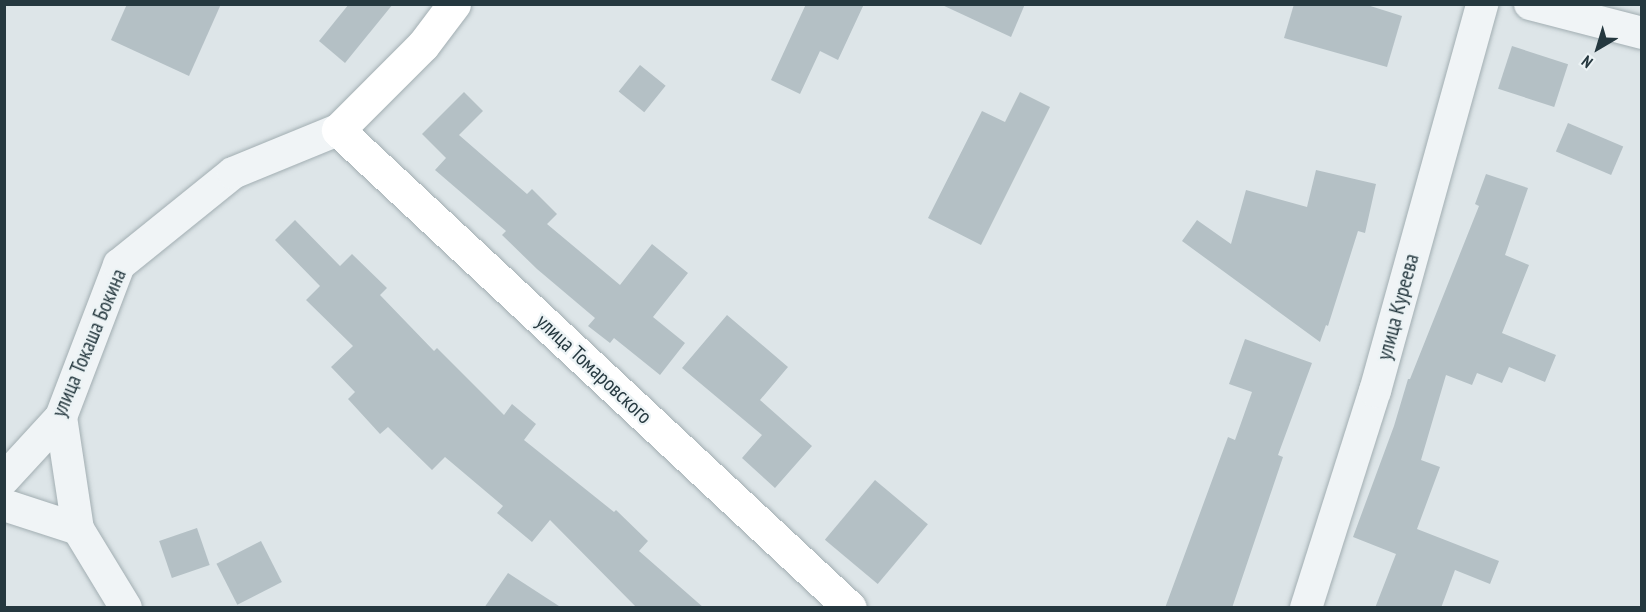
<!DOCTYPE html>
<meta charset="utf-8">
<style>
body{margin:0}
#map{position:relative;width:1646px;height:612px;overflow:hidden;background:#dde5e8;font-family:"PT Sans Narrow",sans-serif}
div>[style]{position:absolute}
.building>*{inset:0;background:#b4c0c5;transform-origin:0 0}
.roads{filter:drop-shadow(0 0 2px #a2aeb2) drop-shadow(0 0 2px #a2aeb2)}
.street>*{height:32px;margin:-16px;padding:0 16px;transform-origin:16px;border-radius:16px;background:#f0f4f6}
.secondary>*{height:33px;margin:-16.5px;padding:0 16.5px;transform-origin:16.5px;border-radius:16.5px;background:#fff}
span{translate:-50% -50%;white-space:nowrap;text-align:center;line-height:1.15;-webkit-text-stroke:4.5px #ecf3f5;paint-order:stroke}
.street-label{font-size:21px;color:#25383f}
.frame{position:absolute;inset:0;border:6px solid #25383f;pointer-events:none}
.north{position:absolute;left:1568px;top:18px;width:60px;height:60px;-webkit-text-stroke:4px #ecf3f5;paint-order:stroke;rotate:218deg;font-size:16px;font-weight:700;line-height:24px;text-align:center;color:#25383f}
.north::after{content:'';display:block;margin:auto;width:21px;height:27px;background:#25383f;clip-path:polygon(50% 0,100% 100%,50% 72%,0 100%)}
</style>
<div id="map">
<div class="building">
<i style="clip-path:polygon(127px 4px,221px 4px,189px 76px,111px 40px)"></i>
<i style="clip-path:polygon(349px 4px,393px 4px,345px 63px,319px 41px)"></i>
<i style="clip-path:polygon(806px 4px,864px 4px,838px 60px,820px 51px,800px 94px,771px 80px)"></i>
<i style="clip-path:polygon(940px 4px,1025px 4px,1011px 37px)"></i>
<i style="clip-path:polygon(1294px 4px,1364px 4px,1402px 16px,1387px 67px,1284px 38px)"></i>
<i style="left:1512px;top:46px;width:59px;height:45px;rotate:18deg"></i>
<i style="left:640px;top:65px;width:33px;height:34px;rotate:39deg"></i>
<i style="clip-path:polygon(464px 92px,483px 111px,459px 135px,527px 194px,532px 189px,557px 214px,547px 224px,620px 285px,652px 244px,688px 273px,653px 317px,685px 343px,660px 375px,614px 338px,610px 343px,588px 326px,595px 318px,537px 269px,502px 235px,506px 231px,435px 170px,446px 158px,422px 134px)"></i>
<i style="clip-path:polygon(1020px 92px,1050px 107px,981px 245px,928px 218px,982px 111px,1005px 122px)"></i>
<i style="left:1568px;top:123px;width:60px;height:31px;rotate:23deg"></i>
<i style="clip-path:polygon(1316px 170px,1376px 184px,1365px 233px,1358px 231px,1328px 326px,1326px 325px,1320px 342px,1182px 241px,1197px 220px,1231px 244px,1246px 190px,1307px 207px)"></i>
<i style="clip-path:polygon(1486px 174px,1528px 188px,1505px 255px,1529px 265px,1502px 333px,1556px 355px,1545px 382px,1509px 367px,1502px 383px,1477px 373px,1472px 385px,1446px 375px,1421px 460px,1440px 467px,1417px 529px,1499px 561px,1490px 584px,1455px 570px,1441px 608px,1375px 608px,1396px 554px,1353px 537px,1394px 426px,1408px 379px,1410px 379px,1479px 206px,1475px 204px)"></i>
<i style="clip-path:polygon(295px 220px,340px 266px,352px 254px,387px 288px,380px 295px,434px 351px,437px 348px,504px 415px,512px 404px,536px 424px,524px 440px,614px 512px,616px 510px,648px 541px,639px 551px,704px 608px,637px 608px,550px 520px,532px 542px,497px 513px,503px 506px,445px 457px,432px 470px,388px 427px,380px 434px,348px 399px,355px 392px,331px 367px,353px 346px,306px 300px,320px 286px,275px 240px)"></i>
<i style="clip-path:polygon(727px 315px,788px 367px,760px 400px,812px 446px,775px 488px,742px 458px,762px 435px,682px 368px)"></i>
<i style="clip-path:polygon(1245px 339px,1312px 363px,1278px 455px,1283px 457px,1232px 608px,1165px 608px,1228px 437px,1235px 440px,1252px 392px,1229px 384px)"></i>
<i style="left:875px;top:480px;width:69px;height:78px;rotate:40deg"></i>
<i style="left:197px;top:528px;width:39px;height:40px;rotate:71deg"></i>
<i style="left:261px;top:541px;width:46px;height:50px;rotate:63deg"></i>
<i style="clip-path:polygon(508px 573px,562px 608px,484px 608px)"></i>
</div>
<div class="roads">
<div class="street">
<i style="left:1530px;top:4px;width:116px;rotate:14.5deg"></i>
<i style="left:61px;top:417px;width:113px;rotate:81.4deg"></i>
<i style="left:78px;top:529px;width:92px;rotate:58.7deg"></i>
<i style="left:4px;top:479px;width:84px;rotate:-47.4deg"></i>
<i style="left:61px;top:417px;width:163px;rotate:-69.1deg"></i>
<i style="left:119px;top:265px;width:146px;rotate:-38.9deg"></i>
<i style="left:233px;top:173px;width:113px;rotate:-22.3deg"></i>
<i style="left:4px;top:505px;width:78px;rotate:18deg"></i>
<i style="left:1306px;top:608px;width:228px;rotate:-72.4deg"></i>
<i style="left:1375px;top:391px;width:402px;rotate:-74.5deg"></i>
</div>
<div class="secondary">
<i style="left:454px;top:4px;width:51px;rotate:127.1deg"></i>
<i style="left:423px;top:45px;width:120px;rotate:135deg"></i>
<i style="left:338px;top:130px;width:700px;rotate:43.03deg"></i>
</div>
</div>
<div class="street-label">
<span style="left:1398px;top:307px;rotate:-75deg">улица Куреева</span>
<span style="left:89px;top:343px;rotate:-67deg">улица Токаша Бокина</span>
<span style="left:594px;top:369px;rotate:43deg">улица Томаровского</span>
</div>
<div class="frame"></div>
<div class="north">N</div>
</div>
